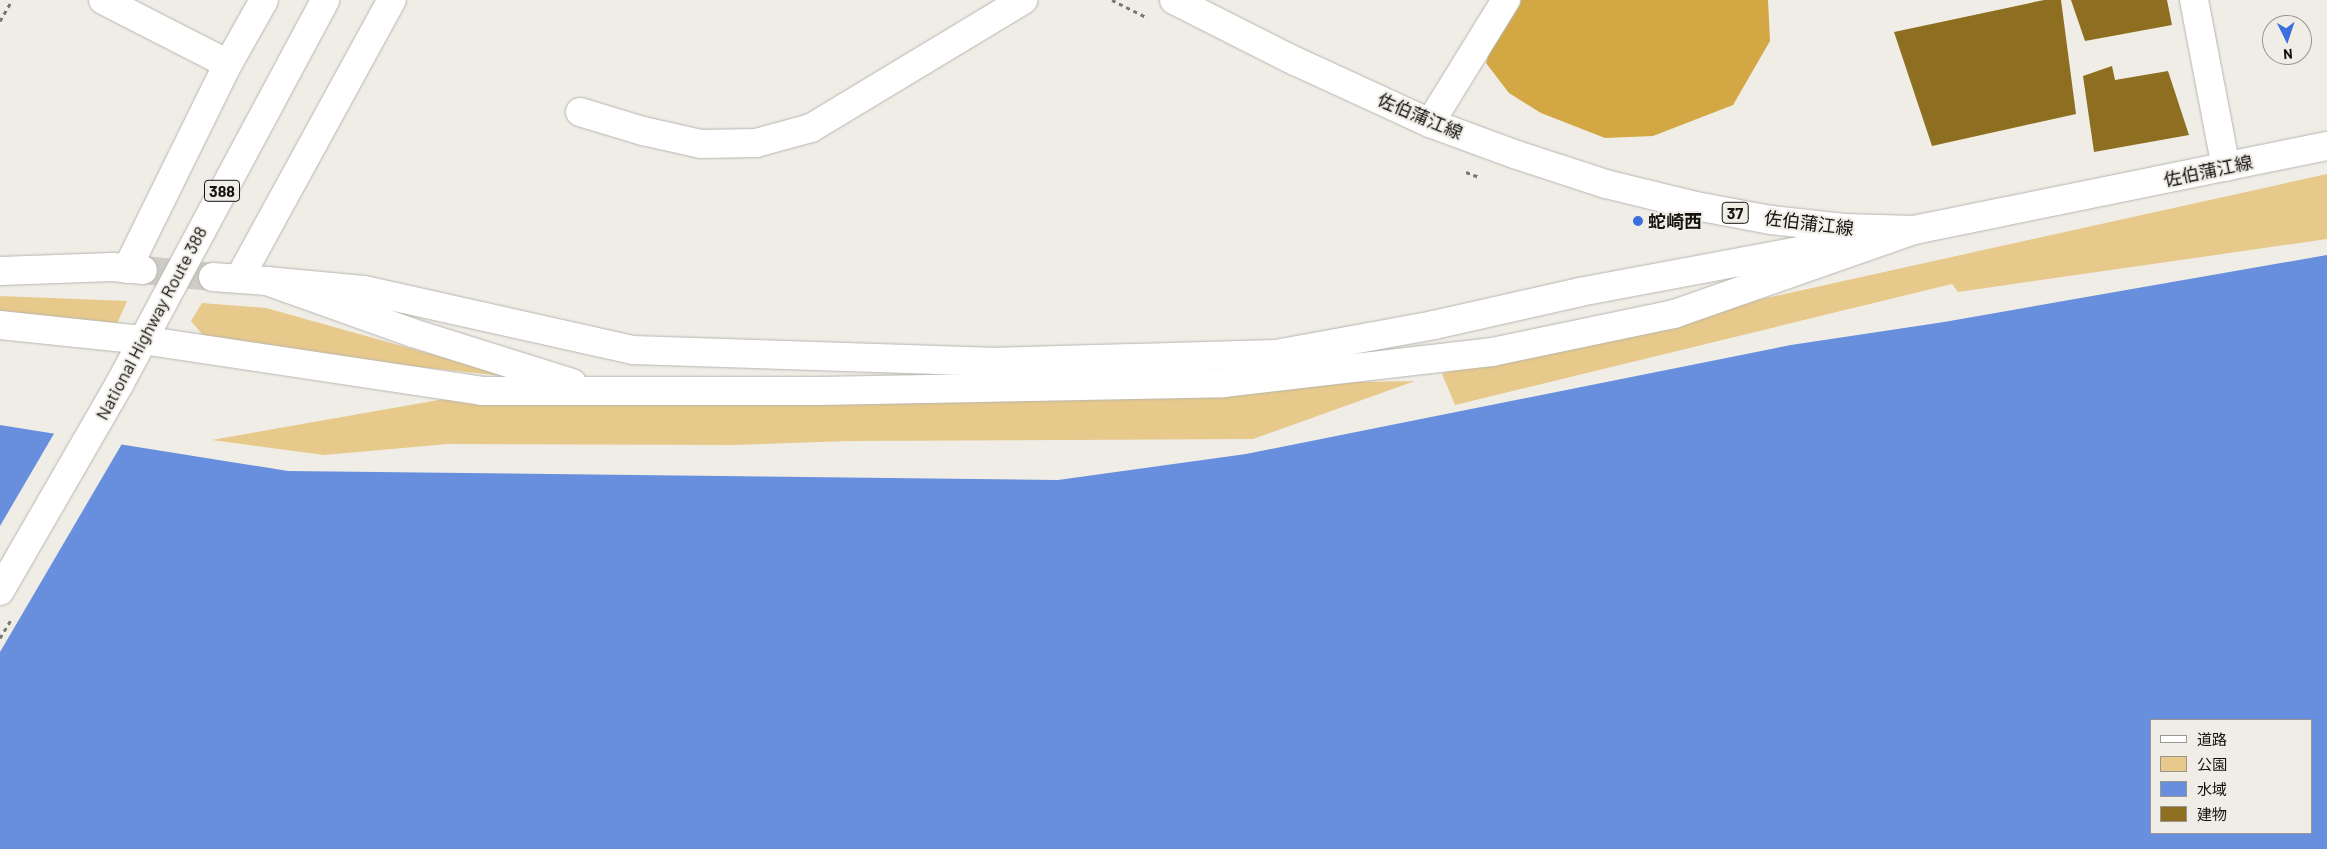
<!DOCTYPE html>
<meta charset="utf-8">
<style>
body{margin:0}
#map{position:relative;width:2327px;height:849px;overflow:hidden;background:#f0ede7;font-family:Barlow,"Noto Sans JP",sans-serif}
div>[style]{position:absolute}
.green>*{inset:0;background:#e6c98b}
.forest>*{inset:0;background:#d2a744}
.water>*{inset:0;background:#678fde}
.pier>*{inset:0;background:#f0ede7}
.building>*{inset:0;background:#8e6e20}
.minor-tunnel>*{height:28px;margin-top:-14px;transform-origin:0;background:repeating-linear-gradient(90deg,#cfccc7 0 28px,transparent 0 42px)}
.path>*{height:3px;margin-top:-1.5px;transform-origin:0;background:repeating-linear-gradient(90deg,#7a7874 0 4px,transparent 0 8px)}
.roads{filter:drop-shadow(0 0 1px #b7b5af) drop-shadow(0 0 1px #b7b5af)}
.minor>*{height:28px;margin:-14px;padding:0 14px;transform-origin:14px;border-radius:14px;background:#fff}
.major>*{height:28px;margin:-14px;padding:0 14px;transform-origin:14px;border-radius:14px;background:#fff}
.highway>*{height:28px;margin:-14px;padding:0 14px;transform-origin:14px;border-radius:14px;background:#fff}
.dots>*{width:14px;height:14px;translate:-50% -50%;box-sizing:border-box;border:2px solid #f0ede7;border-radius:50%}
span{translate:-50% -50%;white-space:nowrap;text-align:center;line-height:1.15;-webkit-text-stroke:4px #f0ede7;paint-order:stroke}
.shield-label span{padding:1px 4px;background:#f0ede7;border:1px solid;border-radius:4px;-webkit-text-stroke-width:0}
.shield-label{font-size:16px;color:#141310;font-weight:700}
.street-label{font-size:18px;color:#141310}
.poi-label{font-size:18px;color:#141310;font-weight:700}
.left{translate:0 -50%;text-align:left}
.legend{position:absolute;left:2150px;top:719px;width:162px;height:115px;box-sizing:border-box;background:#f0ede7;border:1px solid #989691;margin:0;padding:6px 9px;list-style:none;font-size:15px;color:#141310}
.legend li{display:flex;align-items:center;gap:10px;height:25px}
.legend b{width:25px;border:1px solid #989691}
.north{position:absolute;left:2262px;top:15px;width:50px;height:50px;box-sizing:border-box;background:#f0ede7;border:1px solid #989691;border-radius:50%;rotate:176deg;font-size:14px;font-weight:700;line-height:20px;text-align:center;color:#141310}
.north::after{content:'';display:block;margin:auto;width:18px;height:22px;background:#3b6fdf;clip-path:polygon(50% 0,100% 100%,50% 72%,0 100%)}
</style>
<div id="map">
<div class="green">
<i style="clip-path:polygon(2327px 174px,2327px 239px,1958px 292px,1952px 284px,1455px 405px,1442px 374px,1468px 364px)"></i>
<i style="clip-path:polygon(0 296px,127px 301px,116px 326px,0 319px)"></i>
<i style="clip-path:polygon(202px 303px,266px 308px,513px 377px,289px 353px,208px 341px,191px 321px)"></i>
<i style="clip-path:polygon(1415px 381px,1253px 439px,849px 441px,735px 445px,448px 444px,324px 455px,212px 440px,450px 398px)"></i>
</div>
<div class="forest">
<i style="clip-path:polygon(1521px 0,1768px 0,1770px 41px,1733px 105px,1653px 136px,1605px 138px,1541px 113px,1509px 93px,1486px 63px,1495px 36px)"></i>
</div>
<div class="water">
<i style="clip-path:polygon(evenodd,2327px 255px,2327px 849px,0 849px,0 425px,288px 471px,1058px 480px,1246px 454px,1791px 345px,1944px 322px,2327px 255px,2151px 720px,2311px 720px,2311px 833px,2151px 833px,2151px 720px)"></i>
</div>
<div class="pier">
<i style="clip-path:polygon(55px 432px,123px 442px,0 652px,0 526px)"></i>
</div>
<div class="building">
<i style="clip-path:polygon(2044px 0,2061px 0,2076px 114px,1932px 146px,1894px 32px)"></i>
<i style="clip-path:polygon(2071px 0,2167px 0,2172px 25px,2085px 41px)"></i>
<i style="clip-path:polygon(2112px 66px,2115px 80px,2168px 71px,2189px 135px,2094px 152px,2083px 76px)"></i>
</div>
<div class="minor-tunnel">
<i style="left:143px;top:270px;width:70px;rotate:5.7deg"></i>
</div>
<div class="path">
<i style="left:1112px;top:0;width:40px;rotate:26.6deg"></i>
<i style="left:0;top:21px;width:24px;rotate:-60deg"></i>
<i style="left:1466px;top:172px;width:14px;rotate:21deg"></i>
<i style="left:0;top:638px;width:21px;rotate:-59deg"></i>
</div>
<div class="roads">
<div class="minor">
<i style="left:103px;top:0;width:140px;rotate:27.1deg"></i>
<i style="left:2194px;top:0;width:170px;rotate:79.2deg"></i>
<i style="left:580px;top:112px;width:66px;rotate:16.8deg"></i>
<i style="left:643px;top:131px;width:59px;rotate:12.6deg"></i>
<i style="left:701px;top:144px;width:55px;rotate:-1deg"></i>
<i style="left:756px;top:143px;width:57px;rotate:-15.3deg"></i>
<i style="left:811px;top:128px;width:248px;rotate:-31.1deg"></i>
<i style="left:1430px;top:123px;width:145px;rotate:-58.3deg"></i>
<i style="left:127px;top:269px;width:229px;rotate:-63.8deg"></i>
<i style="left:228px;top:64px;width:73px;rotate:-60.6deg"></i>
<i style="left:0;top:271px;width:113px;rotate:-2deg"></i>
<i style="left:113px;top:267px;width:30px;rotate:6deg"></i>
<i style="left:213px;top:277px;width:54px;rotate:4.2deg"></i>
<i style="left:267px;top:281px;width:155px;rotate:19.6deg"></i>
<i style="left:413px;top:333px;width:167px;rotate:17.5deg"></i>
<i style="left:239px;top:279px;width:318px;rotate:-61.3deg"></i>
<i style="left:267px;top:281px;width:97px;rotate:5.3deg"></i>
<i style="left:364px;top:290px;width:276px;rotate:12.6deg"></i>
<i style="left:633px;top:350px;width:357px;rotate:1.9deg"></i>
<i style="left:990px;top:362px;width:286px;rotate:-1.6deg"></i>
<i style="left:1276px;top:354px;width:161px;rotate:-10.4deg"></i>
<i style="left:1434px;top:325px;width:150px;rotate:-12.7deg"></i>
<i style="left:1580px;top:292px;width:256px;rotate:-10.6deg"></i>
<i style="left:0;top:325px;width:143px;rotate:6deg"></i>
<i style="left:142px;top:340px;width:344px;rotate:8.5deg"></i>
<i style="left:482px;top:391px;width:336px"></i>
<i style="left:818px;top:391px;width:406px;rotate:-1.1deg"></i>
<i style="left:1224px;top:383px;width:270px;rotate:-6.6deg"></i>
<i style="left:1492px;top:352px;width:186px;rotate:-11.8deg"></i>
<i style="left:1674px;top:314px;width:254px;rotate:-19.3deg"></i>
</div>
<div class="major">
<i style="left:1174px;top:0;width:136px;rotate:26.8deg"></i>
<i style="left:1295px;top:61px;width:149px;rotate:24.7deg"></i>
<i style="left:1430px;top:123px;width:90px;rotate:20.3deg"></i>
<i style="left:1514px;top:154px;width:97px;rotate:18.1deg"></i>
<i style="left:1606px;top:184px;width:93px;rotate:13.7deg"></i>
<i style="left:1696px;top:206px;width:76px;rotate:10.6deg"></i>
<i style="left:1771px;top:220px;width:73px;rotate:6.3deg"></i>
<i style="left:1844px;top:228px;width:70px;rotate:1.6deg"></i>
<i style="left:1914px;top:230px;width:421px;rotate:-11.5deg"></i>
</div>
<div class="highway">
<i style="left:0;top:591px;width:240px;rotate:-60deg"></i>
<i style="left:120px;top:383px;width:434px;rotate:-61.8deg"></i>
</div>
</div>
<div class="dots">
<i style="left:1638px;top:221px;background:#3b6fdf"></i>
</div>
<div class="shield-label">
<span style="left:222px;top:191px">388</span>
<span style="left:1735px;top:213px">37</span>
</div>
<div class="street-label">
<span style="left:1420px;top:116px;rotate:23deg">佐伯蒲江線</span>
<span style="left:2208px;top:171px;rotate:-12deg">佐伯蒲江線</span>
<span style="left:1809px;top:223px;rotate:7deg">佐伯蒲江線</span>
<span style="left:151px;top:323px;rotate:-62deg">National Highway Route 388</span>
</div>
<div class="poi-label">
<span class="left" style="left:1648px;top:221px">蛇崎西</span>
</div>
<ul class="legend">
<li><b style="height:6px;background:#fff"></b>道路</li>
<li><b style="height:14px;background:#e6c98b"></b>公園</li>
<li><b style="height:14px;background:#678fde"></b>水域</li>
<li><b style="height:14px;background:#8e6e20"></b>建物</li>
</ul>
<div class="north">N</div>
</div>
